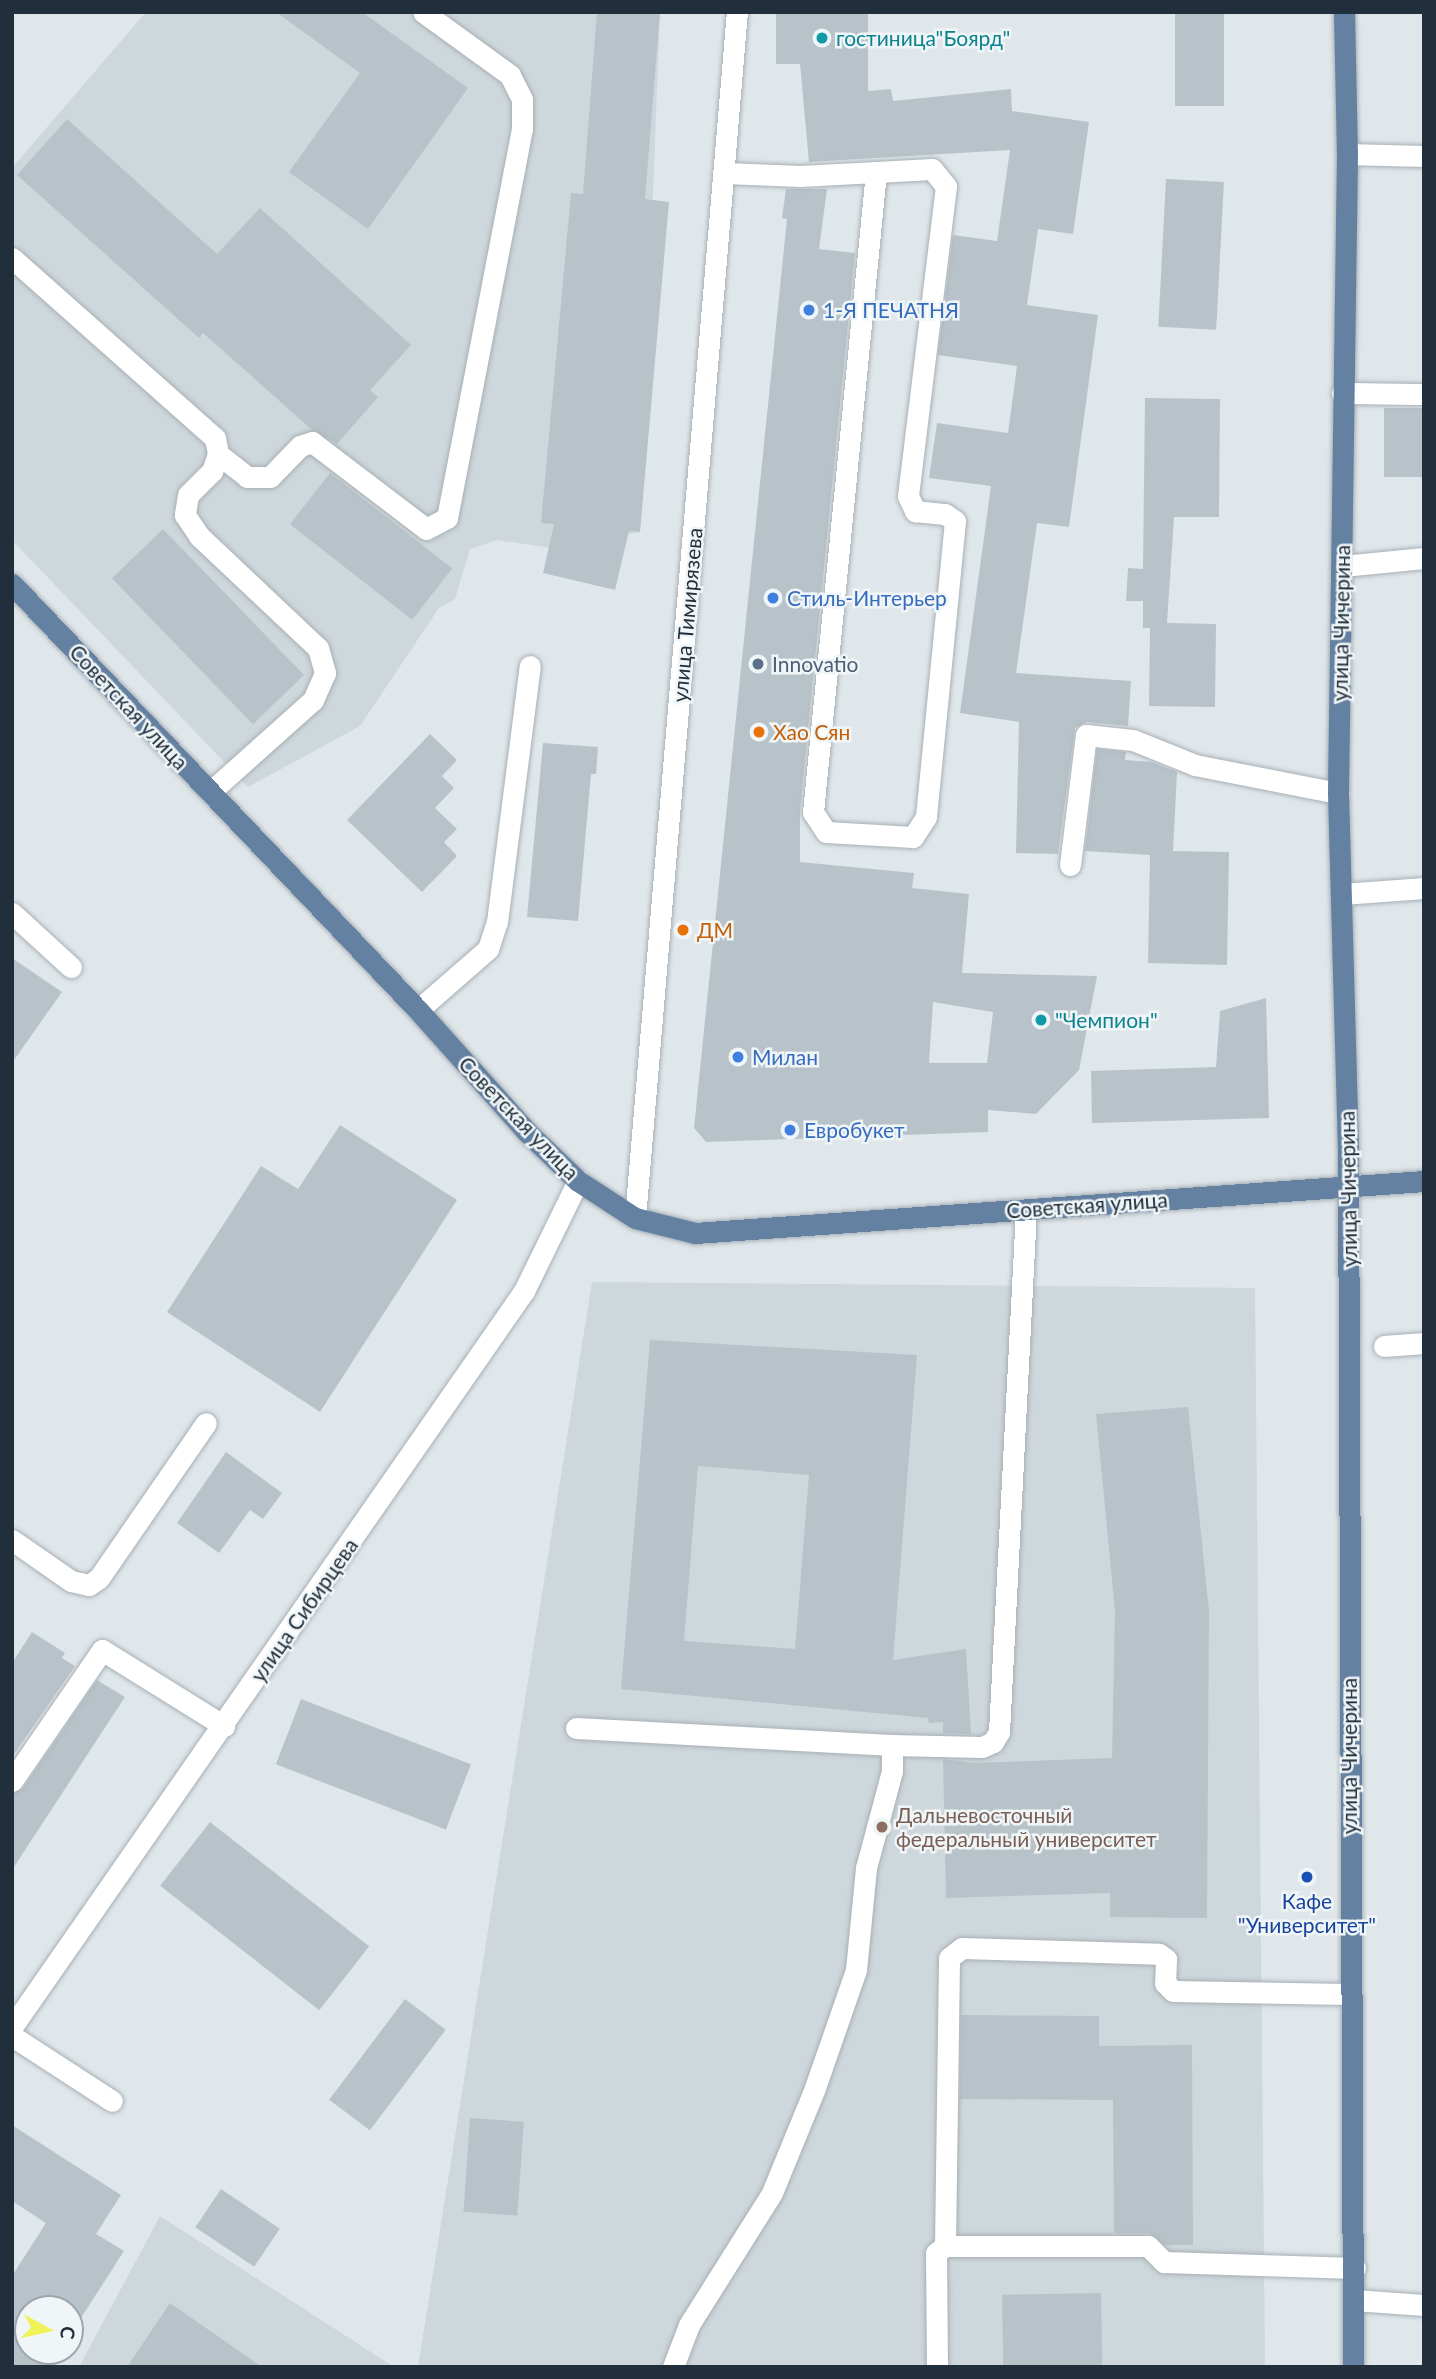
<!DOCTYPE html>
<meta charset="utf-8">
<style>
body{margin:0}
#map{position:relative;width:1436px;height:2379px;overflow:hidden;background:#e0e7eb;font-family:Lato,sans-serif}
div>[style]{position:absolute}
.built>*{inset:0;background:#ced7db}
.building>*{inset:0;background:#b8c3c9;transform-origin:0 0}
.roads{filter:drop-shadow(0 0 2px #a7b0b6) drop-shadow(0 0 2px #a7b0b6)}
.minor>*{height:21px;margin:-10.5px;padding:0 10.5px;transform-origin:10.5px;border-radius:10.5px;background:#fff}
.major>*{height:21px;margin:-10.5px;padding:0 10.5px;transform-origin:10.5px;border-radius:10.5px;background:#6481a1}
.dots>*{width:19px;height:19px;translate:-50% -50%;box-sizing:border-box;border:4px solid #f0f6f8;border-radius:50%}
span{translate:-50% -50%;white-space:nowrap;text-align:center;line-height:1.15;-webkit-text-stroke:5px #f0f6f8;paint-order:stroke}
.culture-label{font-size:21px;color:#0d838f}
.left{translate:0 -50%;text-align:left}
.shop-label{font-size:21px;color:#366cbe}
.street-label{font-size:21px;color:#212e3b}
.service-label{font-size:21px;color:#4e5e75}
.food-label{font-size:21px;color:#c56008}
.education-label{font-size:21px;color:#785e54}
.transit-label{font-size:21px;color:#164399}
.frame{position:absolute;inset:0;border:14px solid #212e3b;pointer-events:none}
.north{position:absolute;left:14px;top:2295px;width:70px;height:70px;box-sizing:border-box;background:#f0f6f8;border:2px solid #9da6ac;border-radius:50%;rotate:98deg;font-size:19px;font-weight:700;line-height:28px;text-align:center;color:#212e3b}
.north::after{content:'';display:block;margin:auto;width:24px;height:32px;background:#eff356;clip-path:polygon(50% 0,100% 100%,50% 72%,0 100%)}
</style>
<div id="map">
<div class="built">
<i style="clip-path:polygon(146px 12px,660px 12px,640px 532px,558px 549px,497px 540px,470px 549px,455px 599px,439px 608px,360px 726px,248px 787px,12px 540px,12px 168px)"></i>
<i style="clip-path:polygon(592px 1282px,1255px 1288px,1265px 2367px,418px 2367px)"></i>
<i style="clip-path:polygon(160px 2216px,394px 2367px,79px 2367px)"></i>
</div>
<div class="building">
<i style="clip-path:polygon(276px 12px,362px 12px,468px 88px,368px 229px,289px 172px,360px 73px)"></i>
<i style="clip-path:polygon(597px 12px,660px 12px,645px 199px,669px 202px,640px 532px,629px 531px,615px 590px,543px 573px,554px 524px,541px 523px,571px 193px,583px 194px)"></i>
<i style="clip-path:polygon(776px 12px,868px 12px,868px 91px,891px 89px,893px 101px,1011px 89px,1012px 111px,1089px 122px,1073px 234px,1038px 229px,1027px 305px,1098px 315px,1069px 527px,1037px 523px,1016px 673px,1131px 681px,1128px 726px,1087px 722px,1075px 728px,1058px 854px,1016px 853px,1019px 722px,960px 713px,991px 486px,929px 478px,937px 423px,1008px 433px,1017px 366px,938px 355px,953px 235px,997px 241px,1010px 150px,809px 162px,800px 64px,776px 64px)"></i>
<i style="left:1175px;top:12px;width:49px;height:94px"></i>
<i style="clip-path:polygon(67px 119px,217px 254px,260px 208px,411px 345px,370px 390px,378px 397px,337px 444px,311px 429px,203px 333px,199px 338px,17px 175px)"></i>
<i style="left:1166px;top:179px;width:58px;height:148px;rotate:3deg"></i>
<i style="clip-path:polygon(evenodd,786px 189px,827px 189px,819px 249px,855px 253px,800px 811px,800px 862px,914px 873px,912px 888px,969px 894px,962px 973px,1097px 976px,1079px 1070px,1036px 1114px,988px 1110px,988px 1132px,706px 1142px,694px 1128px,787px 219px,782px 218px,786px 189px,933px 1002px,993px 1012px,987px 1063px,929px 1063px,933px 1002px)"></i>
<i style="clip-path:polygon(1145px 398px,1220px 399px,1219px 517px,1174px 517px,1167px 623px,1216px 624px,1215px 707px,1149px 706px,1150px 628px,1143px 628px,1143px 601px,1126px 601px,1128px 568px,1143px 569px)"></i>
<i style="left:1424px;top:408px;width:69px;height:40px;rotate:90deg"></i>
<i style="left:330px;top:473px;width:155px;height:65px;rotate:38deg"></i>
<i style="left:163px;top:529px;width:203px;height:71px;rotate:46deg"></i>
<i style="clip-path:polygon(430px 734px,457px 760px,442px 776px,454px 788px,435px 808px,457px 829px,444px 842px,457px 856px,422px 892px,347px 820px)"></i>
<i style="clip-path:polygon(543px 743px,598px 747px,596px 774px,591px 774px,578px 921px,527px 917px)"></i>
<i style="clip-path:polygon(1097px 749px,1126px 752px,1125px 760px,1152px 762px,1177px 772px,1173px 851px,1229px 852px,1227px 965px,1148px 963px,1150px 855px,1085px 851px)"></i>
<i style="clip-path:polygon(12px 958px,62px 992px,12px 1063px)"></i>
<i style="clip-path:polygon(1266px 998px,1269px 1118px,1092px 1123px,1091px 1071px,1216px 1067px,1220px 1011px)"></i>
<i style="clip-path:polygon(340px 1125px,457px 1200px,320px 1412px,167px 1312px,261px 1166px,298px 1189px)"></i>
<i style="clip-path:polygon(evenodd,650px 1340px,917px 1355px,893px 1660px,966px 1649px,971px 1734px,943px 1733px,943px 1722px,929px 1723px,928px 1718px,621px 1689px,650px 1340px,698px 1466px,809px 1475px,795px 1649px,684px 1641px,698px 1466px)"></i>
<i style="clip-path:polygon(1188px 1407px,1209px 1611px,1207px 1918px,1110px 1917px,1110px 1893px,946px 1898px,943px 1759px,974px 1763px,1112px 1758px,1115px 1611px,1096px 1414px)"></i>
<i style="clip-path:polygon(226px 1452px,282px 1493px,263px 1519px,250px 1510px,219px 1553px,177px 1523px)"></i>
<i style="clip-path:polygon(32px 1632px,65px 1653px,62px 1658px,75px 1666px,12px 1757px,12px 1663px)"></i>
<i style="clip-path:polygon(97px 1680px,125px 1697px,12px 1870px,12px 1794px,23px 1788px)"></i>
<i style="left:301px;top:1699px;width:182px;height:70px;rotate:21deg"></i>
<i style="left:210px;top:1822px;width:202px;height:81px;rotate:38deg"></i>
<i style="left:405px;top:1999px;width:51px;height:126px;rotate:37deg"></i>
<i style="clip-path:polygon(961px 2015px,1099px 2016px,1099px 2046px,1192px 2045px,1193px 2245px,1165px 2245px,1149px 2233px,1114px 2233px,1113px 2100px,960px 2099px)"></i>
<i style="left:470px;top:2118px;width:54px;height:94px;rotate:4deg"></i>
<i style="clip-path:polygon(12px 2125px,121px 2195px,96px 2234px,124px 2251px,70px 2335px,70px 2309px,28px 2309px,28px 2351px,60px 2351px,50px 2367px,12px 2367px,12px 2276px,46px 2223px,12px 2201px)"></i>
<i style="left:221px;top:2189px;width:71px;height:46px;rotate:34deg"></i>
<i style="left:1101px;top:2293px;width:74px;height:99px;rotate:89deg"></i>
<i style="clip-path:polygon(170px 2303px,262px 2367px,127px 2367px)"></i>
</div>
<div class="roads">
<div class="minor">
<i style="left:1347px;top:154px;width:77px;rotate:1.5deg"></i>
<i style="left:725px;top:173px;width:75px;rotate:2.3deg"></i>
<i style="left:800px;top:176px;width:76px;rotate:-3deg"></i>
<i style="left:876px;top:172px;width:56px;rotate:-3.1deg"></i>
<i style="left:932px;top:169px;width:22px;rotate:51deg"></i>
<i style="left:946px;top:186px;width:312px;rotate:97deg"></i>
<i style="left:908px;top:496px;width:17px;rotate:65deg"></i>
<i style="left:915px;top:511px;width:30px;rotate:6deg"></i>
<i style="left:945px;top:514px;width:12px;rotate:35deg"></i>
<i style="left:955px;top:521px;width:297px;rotate:95.6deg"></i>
<i style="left:926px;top:817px;width:24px;rotate:123deg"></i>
<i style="left:913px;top:837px;width:87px;rotate:-176.7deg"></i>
<i style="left:826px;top:832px;width:24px;rotate:-123deg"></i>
<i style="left:813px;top:812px;width:643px;rotate:-84.38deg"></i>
<i style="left:12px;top:258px;width:271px;rotate:41.6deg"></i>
<i style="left:215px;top:438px;width:16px;rotate:79deg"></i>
<i style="left:218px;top:454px;width:18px;rotate:109deg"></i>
<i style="left:212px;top:471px;width:34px;rotate:135deg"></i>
<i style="left:188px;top:495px;width:20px;rotate:99deg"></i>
<i style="left:185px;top:515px;width:25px;rotate:56deg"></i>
<i style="left:199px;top:536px;width:163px;rotate:43.3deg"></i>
<i style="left:318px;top:648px;width:26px;rotate:74deg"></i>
<i style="left:325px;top:673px;width:30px;rotate:114deg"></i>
<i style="left:313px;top:700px;width:138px;rotate:138.2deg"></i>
<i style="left:1342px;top:393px;width:82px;rotate:0.7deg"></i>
<i style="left:218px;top:454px;width:37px;rotate:38deg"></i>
<i style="left:247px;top:477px;width:23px"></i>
<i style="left:270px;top:477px;width:43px;rotate:-45.9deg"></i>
<i style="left:300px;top:446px;width:13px;rotate:-18deg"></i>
<i style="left:312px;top:442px;width:143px;rotate:37.3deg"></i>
<i style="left:426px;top:529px;width:24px;rotate:-28deg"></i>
<i style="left:447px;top:518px;width:395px;rotate:-79.1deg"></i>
<i style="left:522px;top:130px;width:31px;rotate:-90deg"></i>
<i style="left:522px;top:99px;width:27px;rotate:-117deg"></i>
<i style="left:510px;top:75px;width:107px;rotate:-144.1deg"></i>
<i style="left:1343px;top:566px;width:81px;rotate:-5.6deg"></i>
<i style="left:1070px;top:865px;width:131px;rotate:-83deg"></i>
<i style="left:1086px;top:735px;width:47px;rotate:6.1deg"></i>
<i style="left:1133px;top:740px;width:67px;rotate:22deg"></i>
<i style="left:1195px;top:765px;width:146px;rotate:11.1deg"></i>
<i style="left:1342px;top:894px;width:82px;rotate:-4.2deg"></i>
<i style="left:12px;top:913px;width:80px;rotate:42.5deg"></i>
<i style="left:418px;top:1010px;width:93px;rotate:-41.1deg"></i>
<i style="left:488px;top:949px;width:28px;rotate:-72deg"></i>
<i style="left:497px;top:922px;width:258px;rotate:-82.7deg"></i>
<i style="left:635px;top:1218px;width:1210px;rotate:-85.17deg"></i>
<i style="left:1384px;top:1346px;width:40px;rotate:-4.3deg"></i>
<i style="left:12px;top:1540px;width:72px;rotate:34.8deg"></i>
<i style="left:71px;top:1581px;width:18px;rotate:13deg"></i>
<i style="left:89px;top:1585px;width:12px;rotate:-35deg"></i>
<i style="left:99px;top:1578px;width:188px;rotate:-55.4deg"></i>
<i style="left:576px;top:1728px;width:316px;rotate:3.1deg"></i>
<i style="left:892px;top:1745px;width:26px;rotate:90deg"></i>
<i style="left:892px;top:1771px;width:100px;rotate:105deg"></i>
<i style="left:866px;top:1868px;width:102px;rotate:95.6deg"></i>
<i style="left:856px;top:1970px;width:125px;rotate:109.2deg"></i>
<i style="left:815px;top:2088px;width:113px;rotate:112.3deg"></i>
<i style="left:772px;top:2193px;width:156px;rotate:122.2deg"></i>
<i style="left:689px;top:2325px;width:45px;rotate:110.9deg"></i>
<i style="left:892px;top:1745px;width:90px;rotate:1.3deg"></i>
<i style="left:982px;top:1747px;width:12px;rotate:-24deg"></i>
<i style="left:993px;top:1742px;width:12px;rotate:-59deg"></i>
<i style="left:999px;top:1732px;width:523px;rotate:-87.04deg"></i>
<i style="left:12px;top:1781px;width:159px;rotate:-55.5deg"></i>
<i style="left:102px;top:1650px;width:144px;rotate:31.9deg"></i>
<i style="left:12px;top:2027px;width:897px;rotate:-55.18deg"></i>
<i style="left:524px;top:1291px;width:123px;rotate:-63.9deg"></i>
<i style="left:12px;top:2036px;width:119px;rotate:33deg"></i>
<i style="left:945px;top:2246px;width:288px;rotate:-89.2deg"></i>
<i style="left:949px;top:1958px;width:16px;rotate:-38deg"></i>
<i style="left:962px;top:1948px;width:197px;rotate:1.7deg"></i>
<i style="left:1159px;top:1954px;width:9px;rotate:36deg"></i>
<i style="left:1166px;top:1959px;width:24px;rotate:92deg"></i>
<i style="left:1165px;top:1983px;width:11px;rotate:45deg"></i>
<i style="left:1173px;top:1991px;width:176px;rotate:1deg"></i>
<i style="left:1354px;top:2300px;width:70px;rotate:4.1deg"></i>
<i style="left:937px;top:2367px;width:114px;rotate:-90.5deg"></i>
<i style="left:936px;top:2253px;width:11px;rotate:-38deg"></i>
<i style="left:945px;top:2246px;width:203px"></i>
<i style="left:1148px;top:2246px;width:23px;rotate:45deg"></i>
<i style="left:1164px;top:2262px;width:191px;rotate:1.8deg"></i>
</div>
<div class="major">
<i style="left:1344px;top:12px;width:142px;rotate:88.8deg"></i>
<i style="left:1347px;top:154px;width:639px;rotate:90.81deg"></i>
<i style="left:1338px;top:793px;width:363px;rotate:88.4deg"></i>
<i style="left:1348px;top:1156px;width:1211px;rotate:89.76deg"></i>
<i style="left:12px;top:584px;width:588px;rotate:46.38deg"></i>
<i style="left:418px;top:1010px;width:162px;rotate:48.2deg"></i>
<i style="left:526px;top:1131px;width:72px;rotate:43.9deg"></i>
<i style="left:578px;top:1181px;width:68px;rotate:33deg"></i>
<i style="left:635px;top:1218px;width:62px;rotate:14deg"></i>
<i style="left:695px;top:1233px;width:731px;rotate:-4.08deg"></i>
</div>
</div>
<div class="dots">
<i style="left:822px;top:38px;background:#0f9aa8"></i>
<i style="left:809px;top:310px;background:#3f7fe0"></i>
<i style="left:773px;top:598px;background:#3f7fe0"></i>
<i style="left:758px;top:664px;background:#5c6f8a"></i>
<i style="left:759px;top:732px;background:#e8710a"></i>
<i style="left:683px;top:930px;background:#e8710a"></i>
<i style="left:1041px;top:1020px;background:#0f9aa8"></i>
<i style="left:738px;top:1057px;background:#3f7fe0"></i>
<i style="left:790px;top:1130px;background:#3f7fe0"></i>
<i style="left:882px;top:1827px;background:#8d6e63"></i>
<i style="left:1307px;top:1877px;background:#1a4fb4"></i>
</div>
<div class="culture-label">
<span class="left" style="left:836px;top:38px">гостиница"Боярд"</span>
<span class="left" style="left:1055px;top:1020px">"Чемпион"</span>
</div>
<div class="shop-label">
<span class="left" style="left:823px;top:310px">1-Я ПЕЧАТНЯ</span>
<span class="left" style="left:787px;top:598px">Стиль-Интерьер</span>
<span class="left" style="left:752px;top:1057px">Милан</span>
<span class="left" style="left:804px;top:1130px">Евробукет</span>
</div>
<div class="street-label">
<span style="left:687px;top:615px;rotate:-85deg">улица Тимирязева</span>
<span style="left:1341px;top:623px;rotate:-89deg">улица Чичерина</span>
<span style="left:129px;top:707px;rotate:47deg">Советская улица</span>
<span style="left:519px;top:1118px;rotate:46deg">Советская улица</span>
<span style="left:1348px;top:1189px;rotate:-91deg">улица Чичерина</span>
<span style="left:1087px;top:1205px;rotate:-4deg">Советская улица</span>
<span style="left:304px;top:1610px;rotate:-55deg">улица Сибирцева</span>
<span style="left:1349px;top:1756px;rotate:-90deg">улица Чичерина</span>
</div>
<div class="service-label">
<span class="left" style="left:772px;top:664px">Innovatio</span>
</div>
<div class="food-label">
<span class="left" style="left:773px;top:732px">Хао Сян</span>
<span class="left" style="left:697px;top:930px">ДМ</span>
</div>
<div class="education-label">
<span class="left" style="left:896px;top:1827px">Дальневосточный<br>федеральный университет</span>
</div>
<div class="transit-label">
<span style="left:1307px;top:1913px">Кафе<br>"Университет"</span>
</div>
<div class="frame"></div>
<div class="north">С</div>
</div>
